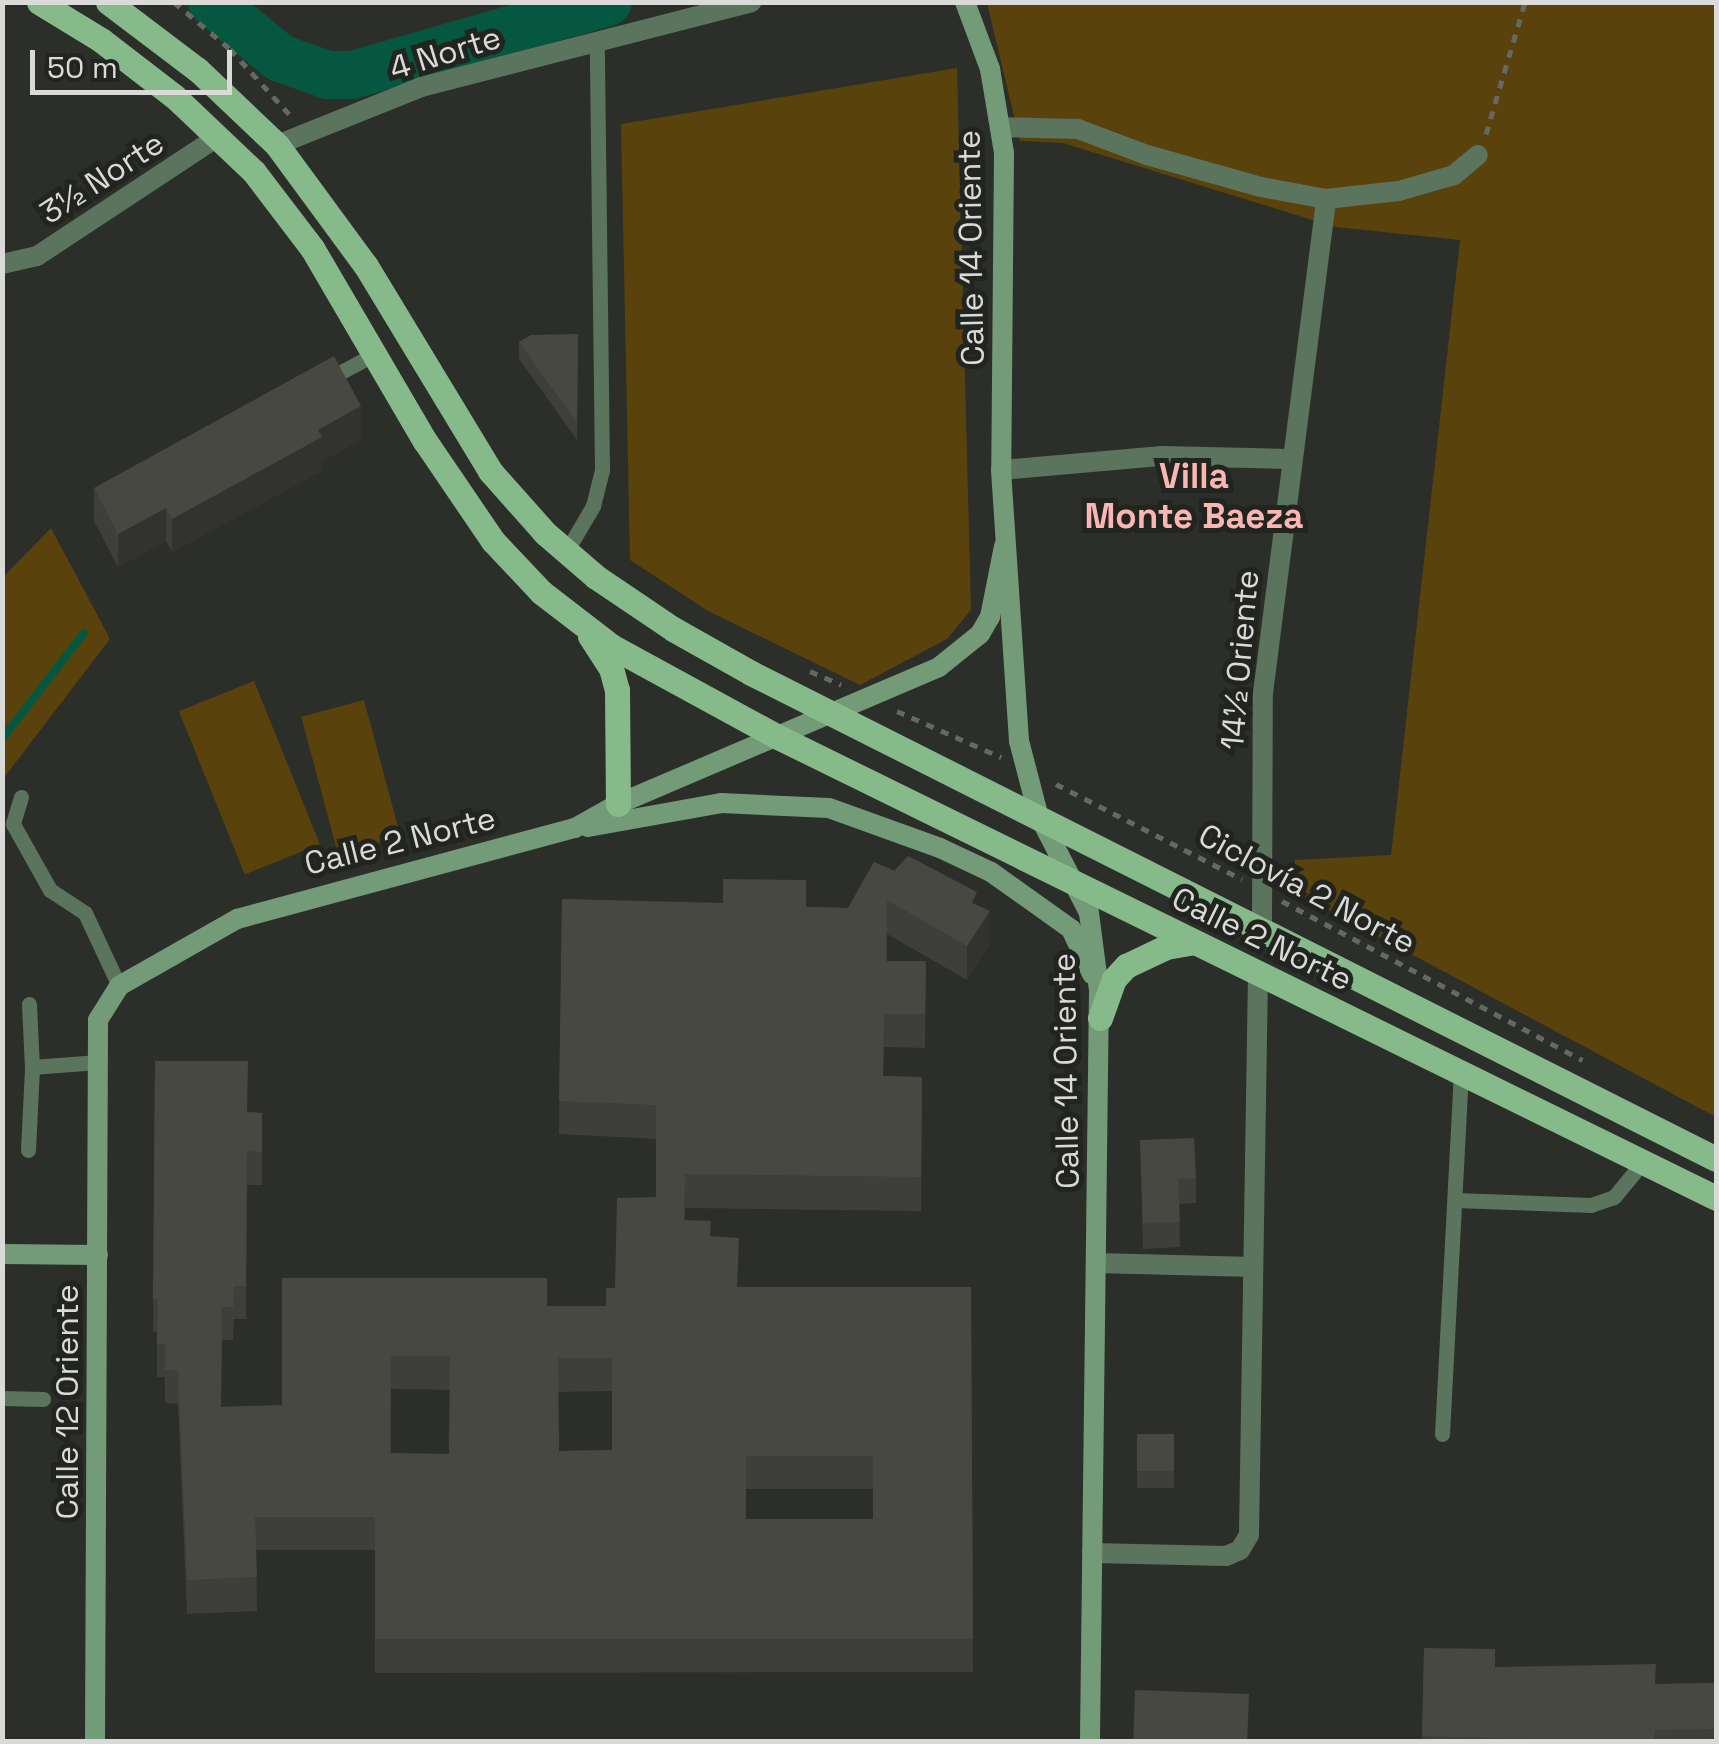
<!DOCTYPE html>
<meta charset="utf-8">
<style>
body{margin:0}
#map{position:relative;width:1719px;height:1744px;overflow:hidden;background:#2c2e29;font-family:"Space Grotesk",sans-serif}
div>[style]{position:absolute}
.green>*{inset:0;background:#59420c;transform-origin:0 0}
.stream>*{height:8px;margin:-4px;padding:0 4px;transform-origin:4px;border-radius:4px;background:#055740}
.river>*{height:48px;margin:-24px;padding:0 24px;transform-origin:24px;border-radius:24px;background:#055740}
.path>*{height:5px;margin-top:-2.5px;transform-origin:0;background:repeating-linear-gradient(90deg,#666864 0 8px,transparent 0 16px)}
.lane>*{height:15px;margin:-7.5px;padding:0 7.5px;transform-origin:7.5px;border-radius:7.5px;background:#5b745d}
.street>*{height:20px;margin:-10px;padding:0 10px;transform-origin:10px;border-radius:10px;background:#5b745d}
.secondary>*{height:20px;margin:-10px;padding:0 10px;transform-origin:10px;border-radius:10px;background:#749b77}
.primary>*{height:25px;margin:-12.5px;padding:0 12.5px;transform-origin:12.5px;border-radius:12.5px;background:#87ba8b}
.wall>*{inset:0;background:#3e3e3a;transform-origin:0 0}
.shaded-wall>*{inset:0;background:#32322f}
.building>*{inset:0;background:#484843;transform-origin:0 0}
span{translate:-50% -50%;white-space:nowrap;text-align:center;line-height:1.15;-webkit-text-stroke:10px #222420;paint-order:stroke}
.street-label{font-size:32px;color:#dadbd8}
.neighbourhood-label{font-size:35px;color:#fab6b3;font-weight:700}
.frame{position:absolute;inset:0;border:5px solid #dadbd8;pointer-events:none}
.scale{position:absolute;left:30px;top:50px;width:202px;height:45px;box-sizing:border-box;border:5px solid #dadbd8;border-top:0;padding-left:12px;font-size:30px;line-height:35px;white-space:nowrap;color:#dadbd8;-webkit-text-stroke:8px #222420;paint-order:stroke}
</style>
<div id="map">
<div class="green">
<i style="clip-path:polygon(987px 3px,1716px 3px,1716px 1117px,1295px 892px,1295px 860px,1391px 855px,1460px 240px,1335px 227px,1063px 143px,1020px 141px)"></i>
<i style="clip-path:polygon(957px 68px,971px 610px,947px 639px,860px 685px,708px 611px,630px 560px,621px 124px)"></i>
<i style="clip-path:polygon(51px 528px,110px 639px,3px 779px,3px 577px)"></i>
<i style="left:254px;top:681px;width:176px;height:81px;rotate:68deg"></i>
<i style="left:364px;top:700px;width:142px;height:65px;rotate:75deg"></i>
</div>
<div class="stream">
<i style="left:2px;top:739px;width:134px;rotate:-52.3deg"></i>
</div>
<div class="river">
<i style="left:212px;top:2px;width:88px;rotate:39.5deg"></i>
<i style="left:280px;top:58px;width:51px;rotate:19.5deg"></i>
<i style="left:328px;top:75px;width:24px"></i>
<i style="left:352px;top:75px;width:266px;rotate:-15.9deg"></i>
</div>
<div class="path">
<i style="left:174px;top:2px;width:73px;rotate:40deg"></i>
<i style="left:230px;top:49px;width:89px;rotate:47.7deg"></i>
<i style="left:1486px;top:134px;width:138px;rotate:-73.5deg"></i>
<i style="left:810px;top:671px;width:34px;rotate:24deg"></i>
<i style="left:897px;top:711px;width:114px;rotate:23.9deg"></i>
<i style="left:1056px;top:784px;width:209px;rotate:27.1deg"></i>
<i style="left:1282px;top:901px;width:340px;rotate:27.9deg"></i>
</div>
<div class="lane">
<i style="left:326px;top:380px;width:55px;rotate:-28deg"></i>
<i style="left:567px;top:550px;width:51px;rotate:-59.4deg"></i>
<i style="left:593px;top:506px;width:37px;rotate:-76deg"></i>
<i style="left:602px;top:470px;width:428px;rotate:-90.7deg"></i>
<i style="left:21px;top:797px;width:28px;rotate:107deg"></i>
<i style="left:13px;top:824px;width:76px;rotate:60.7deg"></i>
<i style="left:50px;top:890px;width:42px;rotate:33.3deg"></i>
<i style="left:85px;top:913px;width:81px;rotate:65deg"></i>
<i style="left:29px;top:1004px;width:63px;rotate:87.3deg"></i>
<i style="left:32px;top:1067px;width:66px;rotate:-4.3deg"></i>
<i style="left:28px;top:1150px;width:83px;rotate:-87.2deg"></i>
<i style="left:1455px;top:1200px;width:136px;rotate:2.1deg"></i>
<i style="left:1591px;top:1205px;width:24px;rotate:-19deg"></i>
<i style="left:1614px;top:1197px;width:44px;rotate:-50.5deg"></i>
<i style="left:2px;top:1398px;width:41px;rotate:1.4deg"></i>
<i style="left:1442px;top:1434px;width:361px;rotate:-87deg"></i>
</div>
<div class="street">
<i style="left:1000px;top:127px;width:78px;rotate:1.5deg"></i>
<i style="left:1078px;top:129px;width:74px;rotate:20.6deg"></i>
<i style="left:1147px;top:155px;width:118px;rotate:15.7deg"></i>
<i style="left:1261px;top:187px;width:66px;rotate:10.5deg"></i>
<i style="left:1326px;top:199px;width:73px;rotate:-6.3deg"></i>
<i style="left:1399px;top:191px;width:57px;rotate:-16.2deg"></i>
<i style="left:1454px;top:175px;width:31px;rotate:-40deg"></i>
<i style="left:277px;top:145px;width:155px;rotate:-21.9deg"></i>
<i style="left:421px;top:87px;width:341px;rotate:-14.4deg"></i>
<i style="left:2px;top:264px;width:36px;rotate:-13deg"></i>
<i style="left:37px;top:256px;width:218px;rotate:-33.4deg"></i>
<i style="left:1001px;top:470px;width:162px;rotate:-5deg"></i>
<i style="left:1162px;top:456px;width:128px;rotate:1.3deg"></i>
<i style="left:1262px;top:926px;width:233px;rotate:-89.8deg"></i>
<i style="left:1263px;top:693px;width:498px;rotate:-82.7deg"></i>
<i style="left:1096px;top:1263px;width:157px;rotate:1.5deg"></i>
<i style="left:1092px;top:1553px;width:134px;rotate:1.3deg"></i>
<i style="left:1226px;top:1556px;width:15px;rotate:-23deg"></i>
<i style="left:1240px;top:1550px;width:17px;rotate:-59deg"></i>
<i style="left:1249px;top:1535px;width:562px;rotate:-89.08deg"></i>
</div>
<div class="secondary">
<i style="left:965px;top:2px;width:72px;rotate:69.5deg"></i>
<i style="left:990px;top:69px;width:85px;rotate:80.5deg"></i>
<i style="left:1004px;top:153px;width:317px;rotate:90.5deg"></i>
<i style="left:1001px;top:470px;width:272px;rotate:86.2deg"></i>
<i style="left:1019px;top:741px;width:75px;rotate:75.4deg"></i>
<i style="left:1038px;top:814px;width:111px;rotate:62.7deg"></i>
<i style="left:1089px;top:913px;width:78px;rotate:82.6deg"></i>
<i style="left:1099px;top:990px;width:752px;rotate:90.69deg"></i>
<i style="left:588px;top:827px;width:135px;rotate:-10.2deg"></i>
<i style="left:721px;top:803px;width:108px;rotate:2.7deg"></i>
<i style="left:829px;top:808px;width:118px;rotate:19.8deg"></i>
<i style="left:940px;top:848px;width:56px;rotate:25.2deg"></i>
<i style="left:991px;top:872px;width:98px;rotate:35.5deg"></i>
<i style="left:1071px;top:929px;width:50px;rotate:65deg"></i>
<i style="left:2px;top:1254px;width:96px;rotate:0.6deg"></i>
<i style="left:95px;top:1742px;width:722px;rotate:-89.76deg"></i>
<i style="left:98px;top:1020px;width:40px;rotate:-58deg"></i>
<i style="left:119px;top:986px;width:136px;rotate:-29.6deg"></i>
<i style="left:237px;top:919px;width:350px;rotate:-15.1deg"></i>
<i style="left:575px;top:828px;width:49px;rotate:-29.2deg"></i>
<i style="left:618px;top:804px;width:349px;rotate:-23.1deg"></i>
<i style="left:939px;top:667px;width:53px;rotate:-38.8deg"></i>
<i style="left:980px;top:634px;width:20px;rotate:-60deg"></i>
<i style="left:990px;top:617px;width:72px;rotate:-78.8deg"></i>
</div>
<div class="primary">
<i style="left:39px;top:2px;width:73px;rotate:31.5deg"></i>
<i style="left:101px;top:40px;width:93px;rotate:37.6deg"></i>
<i style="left:175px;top:97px;width:109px;rotate:43.5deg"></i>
<i style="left:254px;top:172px;width:96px;rotate:52.7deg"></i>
<i style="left:312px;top:248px;width:224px;rotate:59.7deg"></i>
<i style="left:425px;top:441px;width:121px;rotate:55.8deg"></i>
<i style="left:493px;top:541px;width:70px;rotate:46.7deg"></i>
<i style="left:541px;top:592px;width:88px;rotate:37.6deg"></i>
<i style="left:611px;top:646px;width:190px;rotate:28.6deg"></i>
<i style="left:778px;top:737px;width:1045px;rotate:26.17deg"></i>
<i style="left:108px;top:2px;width:113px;rotate:37.1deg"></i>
<i style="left:198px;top:70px;width:109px;rotate:43.5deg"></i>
<i style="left:277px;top:145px;width:150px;rotate:53.7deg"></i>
<i style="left:366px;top:266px;width:240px;rotate:58.8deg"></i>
<i style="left:490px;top:471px;width:83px;rotate:48.4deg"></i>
<i style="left:545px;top:533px;width:67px;rotate:40.8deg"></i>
<i style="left:596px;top:577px;width:93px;rotate:34deg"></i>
<i style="left:673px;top:629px;width:90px;rotate:29.4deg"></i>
<i style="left:751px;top:673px;width:1080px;rotate:26.73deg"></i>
<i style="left:590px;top:636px;width:38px;rotate:57deg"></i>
<i style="left:611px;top:668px;width:23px;rotate:75deg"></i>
<i style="left:617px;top:690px;width:114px;rotate:89.5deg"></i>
<i style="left:1100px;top:1018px;width:41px;rotate:-70.3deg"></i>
<i style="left:1114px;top:979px;width:18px;rotate:-47deg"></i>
<i style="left:1126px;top:966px;width:44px;rotate:-25.4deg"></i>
<i style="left:1166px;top:947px;width:28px;rotate:-10deg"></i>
</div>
<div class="wall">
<i style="clip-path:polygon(578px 334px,577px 440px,519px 359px,519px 342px)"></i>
<i style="clip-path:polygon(361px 440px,322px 461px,322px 471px,172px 552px,166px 541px,118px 567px,94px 521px,94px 488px)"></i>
<i style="clip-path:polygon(evenodd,874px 862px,977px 905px,990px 944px,967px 980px,887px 934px,887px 961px,926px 961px,925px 1048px,884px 1047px,883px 1076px,922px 1077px,921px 1211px,685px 1208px,685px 1220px,711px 1236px,738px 1287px,971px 1287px,973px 1672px,375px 1673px,375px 1550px,256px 1550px,257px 1611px,187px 1614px,178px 1404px,165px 1403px,165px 1377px,157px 1377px,157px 1332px,153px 1332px,155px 1061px,247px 1112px,262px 1113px,262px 1185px,247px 1185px,246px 1319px,234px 1319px,233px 1340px,222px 1340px,221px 1407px,282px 1405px,282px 1278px,547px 1306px,606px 1306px,656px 1197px,656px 1139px,559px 1134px,562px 899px,848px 908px,874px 862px,391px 1389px,450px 1390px,449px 1454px,391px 1453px,391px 1389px,874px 862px,612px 1391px,612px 1450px,559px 1451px,558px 1392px,612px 1391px,874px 862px,746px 1489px,873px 1489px,873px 1519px,746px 1519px,746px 1489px)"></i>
<i style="clip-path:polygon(1140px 1140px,1196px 1178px,1196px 1203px,1179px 1204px,1180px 1247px,1143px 1249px)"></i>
<i style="left:1137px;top:1434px;width:37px;height:54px"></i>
<i style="clip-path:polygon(1424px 1648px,1495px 1667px,1656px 1684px,1716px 1683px,1716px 1742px,1422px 1742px)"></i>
</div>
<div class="shaded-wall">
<i style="clip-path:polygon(361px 406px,361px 440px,322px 461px,322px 471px,172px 552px,172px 519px,318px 430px)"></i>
<i style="clip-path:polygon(166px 508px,166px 541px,118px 567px,118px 534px)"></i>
<i style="clip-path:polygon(990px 911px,990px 944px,967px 980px,967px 946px)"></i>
</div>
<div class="building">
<i style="clip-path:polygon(578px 334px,577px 423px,519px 342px,531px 335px)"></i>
<i style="clip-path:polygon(334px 356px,361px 406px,318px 430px,322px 437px,172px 519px,166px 508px,118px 534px,94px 488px)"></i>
<i style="clip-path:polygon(evenodd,908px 856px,977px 892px,972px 903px,990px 911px,967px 946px,887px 900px,886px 961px,926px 961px,925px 1014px,884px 1014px,883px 1076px,922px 1077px,921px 1177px,685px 1174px,684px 1220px,711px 1221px,710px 1236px,739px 1238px,737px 1287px,971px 1287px,973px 1639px,375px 1639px,375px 1517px,255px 1517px,257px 1577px,187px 1580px,178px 1370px,165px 1370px,165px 1344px,157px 1344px,158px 1299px,153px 1299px,155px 1061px,248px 1061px,247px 1112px,262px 1113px,262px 1152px,247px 1151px,246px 1286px,234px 1286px,233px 1307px,222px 1307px,221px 1407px,282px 1405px,282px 1278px,547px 1278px,547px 1306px,606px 1306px,606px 1288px,615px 1288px,617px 1198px,656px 1197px,656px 1105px,559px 1101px,562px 899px,723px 903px,723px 879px,806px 880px,806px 907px,848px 908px,874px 862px,894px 871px,908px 856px,391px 1356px,450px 1356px,449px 1454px,390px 1453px,391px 1356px,908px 856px,558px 1358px,612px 1358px,612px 1450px,559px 1451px,558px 1358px,908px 856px,746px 1456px,873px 1456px,873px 1519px,746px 1519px,746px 1456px)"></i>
<i style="clip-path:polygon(1194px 1138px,1196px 1178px,1178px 1179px,1180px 1222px,1143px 1223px,1140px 1140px)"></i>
<i style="left:1137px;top:1434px;width:37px;height:37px"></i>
<i style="clip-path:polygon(1424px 1648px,1495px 1649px,1495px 1667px,1656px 1664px,1655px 1684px,1716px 1683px,1716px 1729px,1655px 1730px,1654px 1742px,1422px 1736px)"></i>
<i style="left:1135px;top:1690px;width:114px;height:52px;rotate:2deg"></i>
</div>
<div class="street-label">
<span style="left:445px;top:53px;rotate:-17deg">4 Norte</span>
<span style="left:102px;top:178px;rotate:-33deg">3½ Norte</span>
<span style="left:971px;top:248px;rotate:-91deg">Calle 14 Oriente</span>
<span style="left:1240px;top:660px;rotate:-85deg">14½ Oriente</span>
<span style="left:400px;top:841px;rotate:-14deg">Calle 2 Norte</span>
<span style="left:1307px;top:889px;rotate:28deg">Ciclovía 2 Norte</span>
<span style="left:1262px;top:939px;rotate:26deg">Calle 2 Norte</span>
<span style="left:1066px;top:1071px;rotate:-91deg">Calle 14 Oriente</span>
<span style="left:67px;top:1402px;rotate:-90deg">Calle 12 Oriente</span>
</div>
<div class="neighbourhood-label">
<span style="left:1194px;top:496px">Villa<br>Monte Baeza</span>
</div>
<div class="frame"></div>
<div class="scale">50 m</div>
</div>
